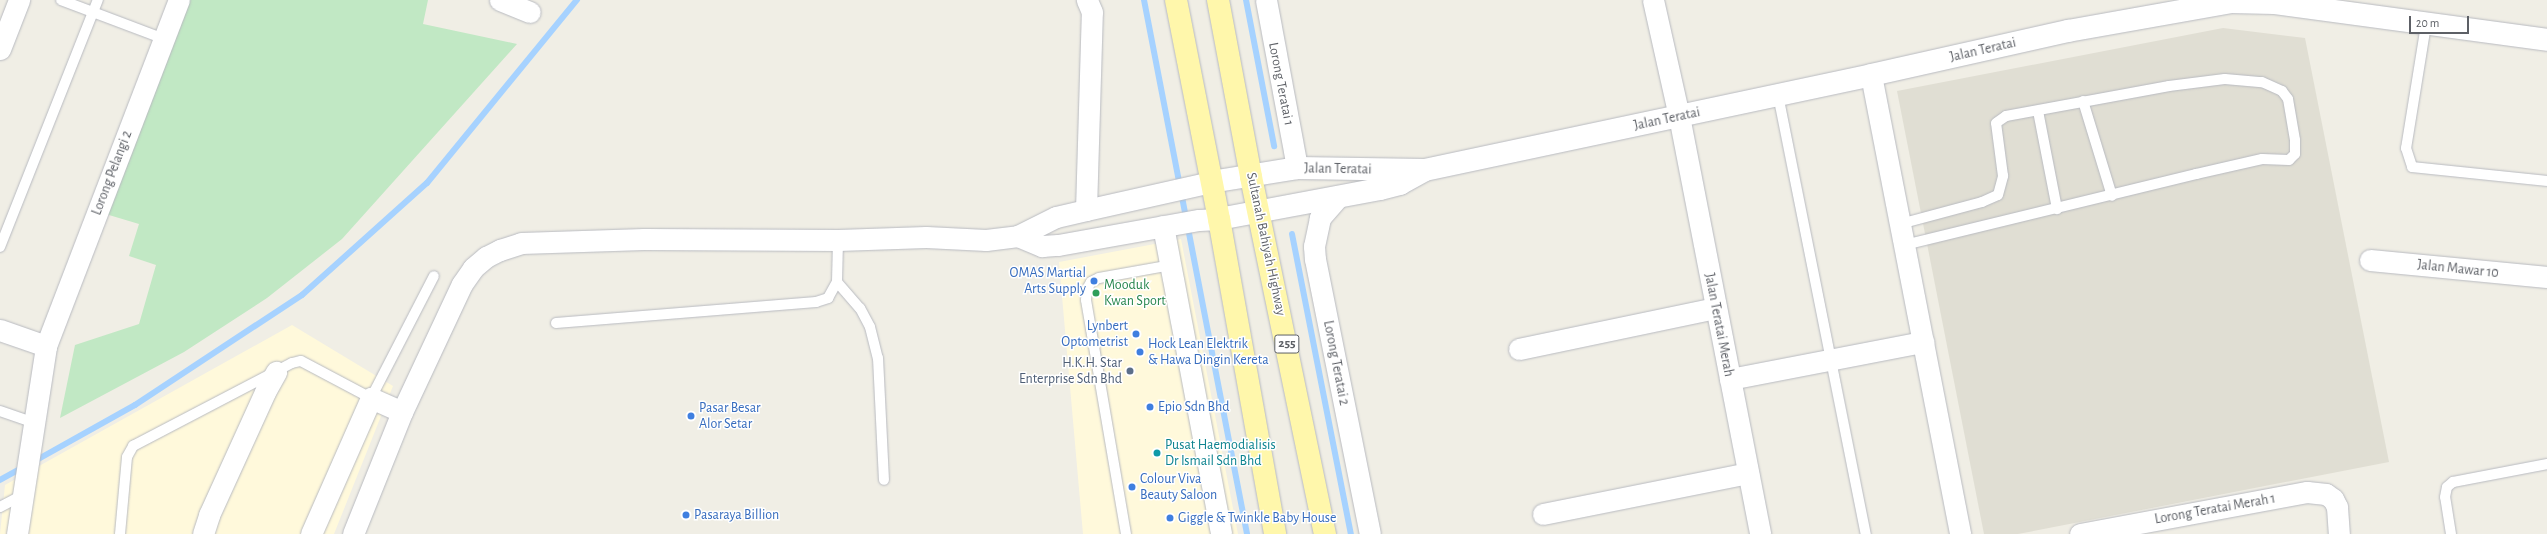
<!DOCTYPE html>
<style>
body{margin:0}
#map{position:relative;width:2547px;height:534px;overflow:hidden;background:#f0eee5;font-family:"Alegreya Sans",sans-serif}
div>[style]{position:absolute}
.commercial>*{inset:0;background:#fff9db}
.education>*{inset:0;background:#e0ded3}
.green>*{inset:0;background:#c1e8c4}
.stream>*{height:6px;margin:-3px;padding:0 3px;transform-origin:3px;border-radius:3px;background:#a6d2ff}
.roads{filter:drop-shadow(0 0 1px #b8bac0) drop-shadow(0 0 1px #b8bac0)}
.service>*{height:10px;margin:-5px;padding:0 5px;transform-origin:5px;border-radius:5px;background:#fff}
.minor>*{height:21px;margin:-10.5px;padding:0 10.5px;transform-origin:10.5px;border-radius:10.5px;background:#fff}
.tertiary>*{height:22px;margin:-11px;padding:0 11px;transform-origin:11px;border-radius:11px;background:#fff}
.primary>*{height:22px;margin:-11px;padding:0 11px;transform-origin:11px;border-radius:11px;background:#fff7ab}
.dots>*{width:11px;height:11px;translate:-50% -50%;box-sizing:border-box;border:2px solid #fff;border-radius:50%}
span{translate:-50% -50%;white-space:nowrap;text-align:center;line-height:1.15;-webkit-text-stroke:3px #fff;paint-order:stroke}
.shield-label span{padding:1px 3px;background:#fff;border:1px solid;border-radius:3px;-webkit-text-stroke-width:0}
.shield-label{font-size:13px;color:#5d6066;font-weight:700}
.street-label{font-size:14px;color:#5d6066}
.shop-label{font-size:14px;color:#366cbe}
.right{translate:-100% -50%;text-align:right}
.left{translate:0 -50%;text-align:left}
.leisure-label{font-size:14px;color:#27864d}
.service-label{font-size:14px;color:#4e5e75}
.culture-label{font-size:14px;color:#0d838f}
.scale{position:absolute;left:2409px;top:16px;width:60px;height:18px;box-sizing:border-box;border:2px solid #5d6066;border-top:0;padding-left:5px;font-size:12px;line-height:14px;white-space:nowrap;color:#5d6066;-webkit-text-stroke:3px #fff;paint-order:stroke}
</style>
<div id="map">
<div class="commercial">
<i style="clip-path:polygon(1181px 239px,1238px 534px,1083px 534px,1059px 262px)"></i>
<i style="clip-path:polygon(292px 325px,393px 386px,334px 534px,0 534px,5px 485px)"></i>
</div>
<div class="education">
<i style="clip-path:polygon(2223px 28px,2305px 38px,2389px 462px,2018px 534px,1984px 534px,1897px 91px)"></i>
</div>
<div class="green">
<i style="clip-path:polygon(187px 0,428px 0,423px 24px,517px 44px,342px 239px,267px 298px,184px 352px,60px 418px,75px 345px,139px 324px,156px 265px,129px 256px,139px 224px,99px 212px)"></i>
</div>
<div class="stream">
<i style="left:1144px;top:0;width:544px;rotate:79.08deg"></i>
<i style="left:1246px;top:0;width:149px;rotate:79.1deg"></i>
<i style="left:1292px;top:234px;width:306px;rotate:78.9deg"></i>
<i style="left:33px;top:462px;width:117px;rotate:-29.2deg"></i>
<i style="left:135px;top:405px;width:200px;rotate:-33.4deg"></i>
<i style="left:302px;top:295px;width:168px;rotate:-41.9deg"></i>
<i style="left:427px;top:183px;width:237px;rotate:-50.7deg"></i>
<i style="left:0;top:480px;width:26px;rotate:-29deg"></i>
</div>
<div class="roads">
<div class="service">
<i style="left:61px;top:0;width:110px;rotate:20.7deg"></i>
<i style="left:2426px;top:25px;width:125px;rotate:99.2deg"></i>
<i style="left:2406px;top:148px;width:20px;rotate:72deg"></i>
<i style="left:2412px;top:167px;width:136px;rotate:5.9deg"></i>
<i style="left:1778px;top:95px;width:448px;rotate:78.7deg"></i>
<i style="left:2083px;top:101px;width:99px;rotate:73deg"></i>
<i style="left:2038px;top:111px;width:100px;rotate:79deg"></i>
<i style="left:1900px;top:224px;width:85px;rotate:-15deg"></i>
<i style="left:1982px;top:202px;width:17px;rotate:-24deg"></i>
<i style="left:1998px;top:195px;width:20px;rotate:-75deg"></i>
<i style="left:2003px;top:176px;width:53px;rotate:-97.5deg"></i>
<i style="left:1996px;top:123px;width:12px;rotate:-35deg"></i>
<i style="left:2006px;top:116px;width:166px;rotate:-10.4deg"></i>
<i style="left:2169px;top:86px;width:56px;rotate:-7.1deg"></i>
<i style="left:2225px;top:79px;width:37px;rotate:5deg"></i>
<i style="left:2262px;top:82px;width:22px;rotate:24deg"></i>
<i style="left:2282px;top:91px;width:10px;rotate:53deg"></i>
<i style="left:2288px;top:99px;width:42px;rotate:80.3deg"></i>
<i style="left:2295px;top:140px;width:14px;rotate:90deg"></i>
<i style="left:2295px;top:154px;width:8px;rotate:135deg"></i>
<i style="left:2289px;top:160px;width:27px;rotate:-178deg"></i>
<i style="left:2262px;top:159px;width:68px;rotate:167.2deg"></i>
<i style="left:2196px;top:174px;width:301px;rotate:166.3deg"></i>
<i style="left:0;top:247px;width:266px;rotate:-68.4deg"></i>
<i style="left:837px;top:282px;width:35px;rotate:49deg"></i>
<i style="left:860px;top:308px;width:21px;rotate:62deg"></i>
<i style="left:870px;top:327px;width:32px;rotate:76deg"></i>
<i style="left:878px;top:358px;width:122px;rotate:87.2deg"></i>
<i style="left:556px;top:323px;width:261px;rotate:-4.6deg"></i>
<i style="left:816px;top:302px;width:13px;rotate:-18deg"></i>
<i style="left:828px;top:298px;width:18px;rotate:-61deg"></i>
<i style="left:837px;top:282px;width:42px;rotate:-88.6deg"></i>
<i style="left:0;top:411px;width:36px;rotate:19deg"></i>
<i style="left:0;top:507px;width:26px;rotate:-28deg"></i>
<i style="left:120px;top:534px;width:77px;rotate:-84.8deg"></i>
<i style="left:127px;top:457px;width:13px;rotate:-61deg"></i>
<i style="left:133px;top:446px;width:179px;rotate:-27.6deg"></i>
<i style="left:292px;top:363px;width:9px;rotate:-13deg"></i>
<i style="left:301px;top:361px;width:79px;rotate:27.9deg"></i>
<i style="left:371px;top:398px;width:137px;rotate:-62.7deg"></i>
<i style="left:1126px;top:534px;width:237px;rotate:-99.7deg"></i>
<i style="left:1086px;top:300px;width:11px;rotate:-85deg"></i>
<i style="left:1087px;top:289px;width:8px;rotate:-60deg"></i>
<i style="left:1091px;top:282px;width:9px;rotate:-27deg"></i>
<i style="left:1099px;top:278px;width:73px;rotate:-10.2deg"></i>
<i style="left:2451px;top:534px;width:37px;rotate:-99deg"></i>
<i style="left:2445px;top:497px;width:10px;rotate:-79deg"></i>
<i style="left:2447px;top:487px;width:8px;rotate:-40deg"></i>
<i style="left:2453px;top:482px;width:96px;rotate:-10.8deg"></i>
</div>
<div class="minor">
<i style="left:500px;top:0;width:32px;rotate:22deg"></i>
<i style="left:1266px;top:0;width:171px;rotate:79.5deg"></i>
<i style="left:1653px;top:0;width:119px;rotate:77.4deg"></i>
<i style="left:1679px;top:116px;width:426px;rotate:79deg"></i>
<i style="left:0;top:49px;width:53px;rotate:-68.8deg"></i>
<i style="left:1871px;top:75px;width:468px;rotate:79deg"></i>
<i style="left:1338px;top:197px;width:28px;rotate:131deg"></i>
<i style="left:1320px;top:218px;width:29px;rotate:102deg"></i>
<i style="left:1314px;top:246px;width:13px;rotate:86deg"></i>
<i style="left:1315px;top:259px;width:280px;rotate:78.7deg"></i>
<i style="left:1086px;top:210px;width:198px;rotate:-88.3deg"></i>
<i style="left:1092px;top:12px;width:13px;rotate:-113deg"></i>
<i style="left:1163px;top:226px;width:313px;rotate:79.3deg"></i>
<i style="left:1018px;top:236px;width:26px;rotate:23deg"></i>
<i style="left:1042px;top:246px;width:16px;rotate:-4deg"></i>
<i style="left:1058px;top:245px;width:143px;rotate:-10.1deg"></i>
<i style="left:1199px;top:220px;width:20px;rotate:-3deg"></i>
<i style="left:2370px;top:260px;width:178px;rotate:5.5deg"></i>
<i style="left:0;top:330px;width:49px;rotate:19.2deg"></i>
<i style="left:1519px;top:349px;width:201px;rotate:-11.8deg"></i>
<i style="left:1730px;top:379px;width:197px;rotate:-10.9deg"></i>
<i style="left:1543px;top:514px;width:209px;rotate:-11.3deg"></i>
<i style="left:17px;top:534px;width:190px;rotate:-81.2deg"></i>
<i style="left:46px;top:346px;width:371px;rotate:-69deg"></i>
<i style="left:203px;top:534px;width:20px;rotate:-72deg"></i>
<i style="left:209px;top:515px;width:135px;rotate:-65.5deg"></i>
<i style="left:265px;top:392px;width:23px;rotate:-61deg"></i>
<i style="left:311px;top:534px;width:149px;rotate:-66.2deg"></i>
<i style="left:371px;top:398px;width:34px;rotate:24deg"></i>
<i style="left:353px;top:534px;width:131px;rotate:-68.1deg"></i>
<i style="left:402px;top:412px;width:141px;rotate:-64.9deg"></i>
<i style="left:462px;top:284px;width:19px;rotate:-55deg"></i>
<i style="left:473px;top:268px;width:17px;rotate:-40deg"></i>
<i style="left:486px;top:257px;width:16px;rotate:-27deg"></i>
<i style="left:500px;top:250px;width:22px;rotate:-18deg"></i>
<i style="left:521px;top:243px;width:123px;rotate:-1.9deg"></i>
<i style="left:644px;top:239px;width:194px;rotate:0.3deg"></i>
<i style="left:838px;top:240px;width:88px;rotate:-2deg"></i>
<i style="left:926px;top:237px;width:60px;rotate:2.9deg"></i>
<i style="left:986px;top:240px;width:32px;rotate:-7deg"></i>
<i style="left:1018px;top:236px;width:42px;rotate:-26.6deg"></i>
<i style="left:1056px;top:217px;width:31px;rotate:-13deg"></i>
<i style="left:1086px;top:210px;width:128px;rotate:-12.6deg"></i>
<i style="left:2080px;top:534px;width:231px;rotate:-10.5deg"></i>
<i style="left:2307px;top:492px;width:19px;rotate:6deg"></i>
<i style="left:2326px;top:494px;width:9px;rotate:36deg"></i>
<i style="left:2333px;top:499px;width:9px;rotate:63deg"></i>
<i style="left:2337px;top:507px;width:27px;rotate:86deg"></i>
</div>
<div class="tertiary">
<i style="left:1211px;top:182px;width:87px;rotate:-9.2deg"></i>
<i style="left:1297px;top:168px;width:128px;rotate:0.9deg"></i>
<i style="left:1425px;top:170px;width:456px;rotate:-12deg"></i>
<i style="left:1871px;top:75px;width:202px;rotate:-12.6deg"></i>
<i style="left:2068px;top:31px;width:165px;rotate:-10.1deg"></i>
<i style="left:2230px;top:2px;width:45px;rotate:1.3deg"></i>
<i style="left:2275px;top:3px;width:275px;rotate:7.7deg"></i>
<i style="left:1219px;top:219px;width:164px;rotate:-10.6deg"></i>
<i style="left:1380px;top:189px;width:21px;rotate:-14deg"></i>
<i style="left:1400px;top:184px;width:26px;rotate:-29deg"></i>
</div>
<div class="primary">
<i style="left:1176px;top:0;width:223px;rotate:78.9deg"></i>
<i style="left:1219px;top:219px;width:320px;rotate:79.9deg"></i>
<i style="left:1218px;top:0;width:180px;rotate:79.4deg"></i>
<i style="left:1251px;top:177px;width:365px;rotate:78.3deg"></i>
</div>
</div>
<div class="dots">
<i style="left:1094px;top:281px;background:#3f7fe0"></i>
<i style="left:1096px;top:293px;background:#2e9e5b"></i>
<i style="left:1136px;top:334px;background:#3f7fe0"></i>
<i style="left:1140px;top:352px;background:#3f7fe0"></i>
<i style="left:1130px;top:371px;background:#5c6f8a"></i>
<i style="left:1150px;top:407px;background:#3f7fe0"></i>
<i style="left:691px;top:416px;background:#3f7fe0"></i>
<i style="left:1157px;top:453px;background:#0f9aa8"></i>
<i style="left:1132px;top:487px;background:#3f7fe0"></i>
<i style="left:686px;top:515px;background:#3f7fe0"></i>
<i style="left:1170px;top:518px;background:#3f7fe0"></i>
</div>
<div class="shield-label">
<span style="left:1287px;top:344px">255</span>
</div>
<div class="street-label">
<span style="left:1983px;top:50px;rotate:-13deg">Jalan Teratai</span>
<span style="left:1281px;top:84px;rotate:79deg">Lorong Teratai 1</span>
<span style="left:1667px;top:119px;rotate:-12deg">Jalan Teratai</span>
<span style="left:1338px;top:169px;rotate:1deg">Jalan Teratai</span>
<span style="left:112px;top:173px;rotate:-69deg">Lorong Pelangi 2</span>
<span style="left:1266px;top:244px;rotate:78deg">Sultanah Bahiyah Highway</span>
<span style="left:2458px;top:269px;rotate:6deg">Jalan Mawar 10</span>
<span style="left:1719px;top:325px;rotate:79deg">Jalan Teratai Merah</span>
<span style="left:1336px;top:363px;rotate:79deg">Lorong Teratai 2</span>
<span style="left:2215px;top:509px;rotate:-10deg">Lorong Teratai Merah 1</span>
</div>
<div class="shop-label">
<span class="right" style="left:1086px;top:281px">OMAS Martial<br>Arts Supply</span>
<span class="right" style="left:1128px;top:334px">Lynbert<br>Optometrist</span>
<span class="left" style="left:1148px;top:352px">Hock Lean Elektrik<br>&amp; Hawa Dingin Kereta</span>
<span class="left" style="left:1158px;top:407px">Epio Sdn Bhd</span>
<span class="left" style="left:699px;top:416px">Pasar Besar<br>Alor Setar</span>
<span class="left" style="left:1140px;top:487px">Colour Viva<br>Beauty Saloon</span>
<span class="left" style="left:694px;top:515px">Pasaraya Billion</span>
<span class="left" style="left:1178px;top:518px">Giggle &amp; Twinkle Baby House</span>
</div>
<div class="leisure-label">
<span class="left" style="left:1104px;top:293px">Mooduk<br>Kwan Sport</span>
</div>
<div class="service-label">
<span class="right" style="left:1122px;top:371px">H.K.H. Star<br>Enterprise Sdn Bhd</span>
</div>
<div class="culture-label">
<span class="left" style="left:1165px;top:453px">Pusat Haemodialisis<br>Dr Ismail Sdn Bhd</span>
</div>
<div class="scale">20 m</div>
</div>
